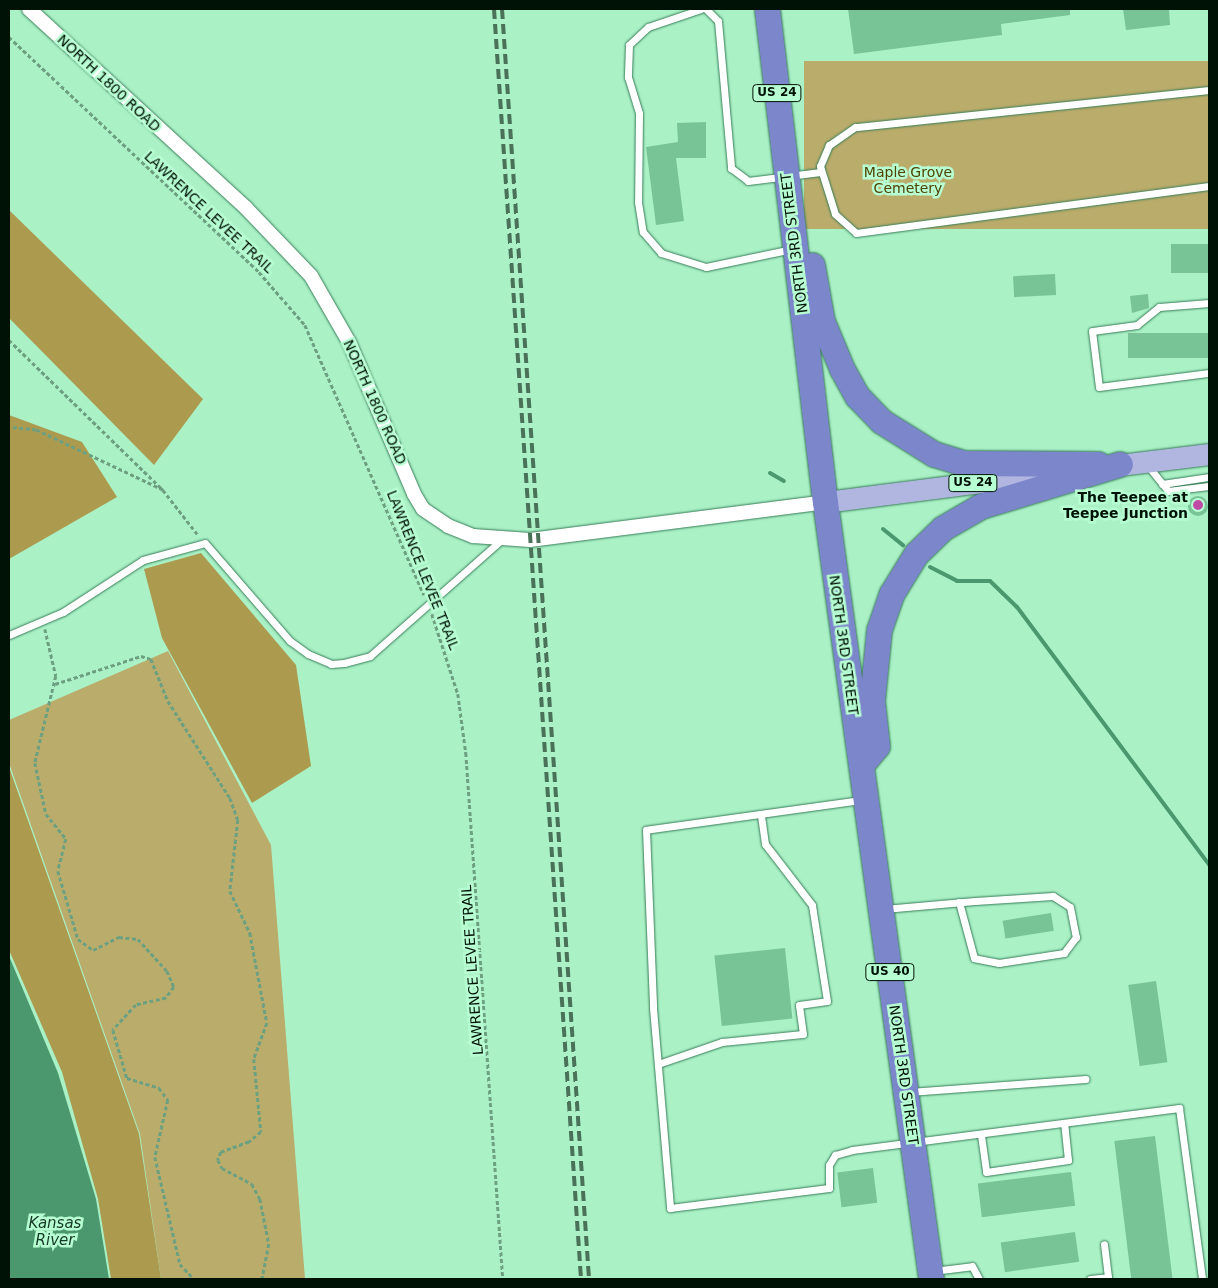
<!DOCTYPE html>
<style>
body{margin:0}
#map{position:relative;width:1218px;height:1288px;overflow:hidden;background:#aaf1c6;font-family:"DejaVu Sans",sans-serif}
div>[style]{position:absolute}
.green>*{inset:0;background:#baac6b;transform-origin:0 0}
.forest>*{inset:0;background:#ac9b4e}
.water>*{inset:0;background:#4c986e}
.stream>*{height:4px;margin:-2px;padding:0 2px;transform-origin:2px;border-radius:2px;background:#4c986e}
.building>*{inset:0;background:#78c497;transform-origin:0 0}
.round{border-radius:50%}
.path>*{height:2.5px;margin-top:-1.25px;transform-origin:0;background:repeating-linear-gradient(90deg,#6ca080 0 4px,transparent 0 6.5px)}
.roads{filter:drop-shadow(0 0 1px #377d57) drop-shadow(0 0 1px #377d57)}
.lane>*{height:7px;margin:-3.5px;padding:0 3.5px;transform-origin:3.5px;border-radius:3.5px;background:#fff}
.street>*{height:14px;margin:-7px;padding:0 7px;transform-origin:7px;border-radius:7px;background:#fff}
.primary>*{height:21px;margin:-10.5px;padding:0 10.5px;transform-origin:10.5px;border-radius:10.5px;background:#b0b6e0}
.highway>*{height:25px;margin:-12.5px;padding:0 12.5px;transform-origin:12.5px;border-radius:12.5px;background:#7c86cb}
.rail>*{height:4px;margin-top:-2px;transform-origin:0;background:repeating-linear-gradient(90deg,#4a7258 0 10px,transparent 0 15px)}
.dots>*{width:14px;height:14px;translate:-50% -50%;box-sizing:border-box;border:2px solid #b7ffd3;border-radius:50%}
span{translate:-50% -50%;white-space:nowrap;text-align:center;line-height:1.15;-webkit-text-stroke:5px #b7ffd3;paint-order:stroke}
.shield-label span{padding:1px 4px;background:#b7ffd3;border:1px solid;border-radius:4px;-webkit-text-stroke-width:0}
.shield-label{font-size:12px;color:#001205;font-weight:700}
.street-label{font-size:14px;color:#001205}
.park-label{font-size:14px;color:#4f4302}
.poi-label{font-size:14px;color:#001205;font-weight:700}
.right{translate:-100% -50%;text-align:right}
.water-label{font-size:15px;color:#183927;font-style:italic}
.frame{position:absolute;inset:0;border:10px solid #001205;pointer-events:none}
</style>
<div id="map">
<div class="green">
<i style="left:1209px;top:61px;width:168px;height:405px;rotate:90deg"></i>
<i style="clip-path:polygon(168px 651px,271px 845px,305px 1279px,161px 1279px,140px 1134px,9px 763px,9px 720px)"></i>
</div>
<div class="forest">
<i style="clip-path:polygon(9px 210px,203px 399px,154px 465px,9px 318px)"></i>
<i style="clip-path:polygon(9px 415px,82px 442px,117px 497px,9px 559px)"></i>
<i style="clip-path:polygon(201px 553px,296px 665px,311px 766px,252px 803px,162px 638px,144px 569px)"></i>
<i style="clip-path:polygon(9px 767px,139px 1134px,161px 1279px,111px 1279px,98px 1199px,62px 1072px,9px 950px)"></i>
</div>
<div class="water">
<i style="clip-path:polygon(9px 956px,58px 1073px,96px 1199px,109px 1279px,9px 1279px)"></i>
</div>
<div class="stream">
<i style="left:770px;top:473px;width:16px;rotate:30deg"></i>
<i style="left:883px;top:529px;width:26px;rotate:39deg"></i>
<i style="left:930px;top:567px;width:30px;rotate:27deg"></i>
<i style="left:957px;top:581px;width:33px"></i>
<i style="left:990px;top:581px;width:37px;rotate:44deg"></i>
<i style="left:1017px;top:607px;width:322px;rotate:53.3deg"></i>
</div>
<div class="building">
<i style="clip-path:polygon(848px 9px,1070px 9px,1070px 15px,1001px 24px,1002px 35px,854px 54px)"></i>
<i style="clip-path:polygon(1123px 9px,1169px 9px,1170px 25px,1126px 30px)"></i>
<i style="clip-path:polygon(706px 122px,706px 158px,676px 158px,684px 221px,656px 225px,646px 147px,678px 142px,677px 123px)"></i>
<i style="left:1209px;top:244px;width:29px;height:38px;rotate:90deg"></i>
<i style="left:1055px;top:274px;width:21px;height:42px;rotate:87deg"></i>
<i style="clip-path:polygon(1148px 294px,1149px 308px,1132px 313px,1130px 296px)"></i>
<i style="left:1209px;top:333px;width:25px;height:81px;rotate:90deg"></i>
<i class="round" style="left:1188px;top:496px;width:20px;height:20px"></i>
<i style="left:1051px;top:913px;width:18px;height:49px;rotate:81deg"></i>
<i style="left:785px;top:948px;width:71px;height:71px;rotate:84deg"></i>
<i style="left:1156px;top:981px;width:82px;height:28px;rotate:82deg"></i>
<i style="left:1155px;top:1136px;width:144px;height:41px;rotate:83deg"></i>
<i style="left:873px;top:1168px;width:35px;height:36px;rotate:83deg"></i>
<i style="left:1071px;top:1172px;width:34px;height:94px;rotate:83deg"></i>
<i style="left:1075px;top:1232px;width:30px;height:75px;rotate:82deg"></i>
</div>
<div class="path">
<i style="left:9px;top:37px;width:343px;rotate:43.2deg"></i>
<i style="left:259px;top:272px;width:70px;rotate:49deg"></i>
<i style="left:305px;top:325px;width:295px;rotate:66.2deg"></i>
<i style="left:9px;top:340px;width:215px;rotate:44.2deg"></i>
<i style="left:163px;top:490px;width:140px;rotate:-154.7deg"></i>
<i style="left:36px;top:430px;width:27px;rotate:-174deg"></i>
<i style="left:163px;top:490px;width:58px;rotate:52deg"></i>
<i style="left:432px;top:614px;width:84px;rotate:72deg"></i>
<i style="left:458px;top:694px;width:60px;rotate:82.3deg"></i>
<i style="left:466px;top:753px;width:527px;rotate:85.98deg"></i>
<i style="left:45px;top:629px;width:48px;rotate:76.8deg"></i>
<i style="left:56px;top:676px;width:89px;rotate:103.6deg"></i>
<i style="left:35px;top:763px;width:52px;rotate:77.8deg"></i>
<i style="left:46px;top:814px;width:32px;rotate:51deg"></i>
<i style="left:66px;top:839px;width:33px;rotate:104deg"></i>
<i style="left:58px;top:871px;width:71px;rotate:73.6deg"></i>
<i style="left:78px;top:939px;width:19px;rotate:36deg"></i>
<i style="left:93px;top:950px;width:29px;rotate:-27deg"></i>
<i style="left:119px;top:937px;width:19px;rotate:6deg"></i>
<i style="left:138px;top:939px;width:43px;rotate:47.8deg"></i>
<i style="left:167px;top:971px;width:17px;rotate:66deg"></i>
<i style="left:174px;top:987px;width:14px;rotate:126deg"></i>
<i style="left:166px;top:998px;width:31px;rotate:167deg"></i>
<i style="left:136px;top:1005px;width:34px;rotate:133deg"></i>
<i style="left:113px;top:1030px;width:50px;rotate:73.7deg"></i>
<i style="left:127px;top:1078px;width:34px;rotate:17deg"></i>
<i style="left:159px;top:1088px;width:15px;rotate:53deg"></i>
<i style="left:168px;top:1100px;width:58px;rotate:102.8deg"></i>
<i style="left:155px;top:1157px;width:110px;rotate:76.8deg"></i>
<i style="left:180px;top:1264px;width:21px;rotate:47deg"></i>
<i style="left:55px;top:684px;width:90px;rotate:-18deg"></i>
<i style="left:141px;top:656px;width:10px;rotate:17deg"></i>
<i style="left:151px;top:659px;width:45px;rotate:68deg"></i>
<i style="left:168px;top:701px;width:115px;rotate:57.4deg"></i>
<i style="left:230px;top:798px;width:23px;rotate:70deg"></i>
<i style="left:238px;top:820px;width:71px;rotate:96.4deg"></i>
<i style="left:230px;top:891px;width:47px;rotate:64.5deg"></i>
<i style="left:250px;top:933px;width:92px;rotate:79.3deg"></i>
<i style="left:267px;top:1023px;width:38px;rotate:110deg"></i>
<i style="left:254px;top:1059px;width:73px;rotate:84.5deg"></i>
<i style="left:261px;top:1132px;width:16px;rotate:140deg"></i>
<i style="left:249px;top:1142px;width:30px;rotate:160deg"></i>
<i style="left:221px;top:1152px;width:9px;rotate:111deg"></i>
<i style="left:218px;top:1160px;width:9px;rotate:63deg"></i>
<i style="left:222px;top:1168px;width:34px;rotate:28deg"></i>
<i style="left:252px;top:1184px;width:17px;rotate:62deg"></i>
<i style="left:260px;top:1199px;width:46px;rotate:78.7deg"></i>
<i style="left:269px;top:1244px;width:36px;rotate:101deg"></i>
</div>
<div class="roads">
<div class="lane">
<i style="left:701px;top:9px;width:56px;rotate:161.2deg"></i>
<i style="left:648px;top:27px;width:26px;rotate:137deg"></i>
<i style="left:629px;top:45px;width:32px;rotate:92deg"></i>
<i style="left:628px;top:77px;width:38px;rotate:73deg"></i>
<i style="left:639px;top:113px;width:89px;rotate:90.6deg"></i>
<i style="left:638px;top:202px;width:30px;rotate:81deg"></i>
<i style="left:643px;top:232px;width:28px;rotate:49deg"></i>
<i style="left:661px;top:253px;width:47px;rotate:17.3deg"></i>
<i style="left:706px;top:267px;width:88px;rotate:-11.8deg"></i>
<i style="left:706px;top:9px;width:17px;rotate:45deg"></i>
<i style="left:718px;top:21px;width:148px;rotate:84.9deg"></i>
<i style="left:731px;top:168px;width:21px;rotate:37deg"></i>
<i style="left:748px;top:181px;width:73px;rotate:-7.1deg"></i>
<i style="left:1209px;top:90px;width:356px;rotate:174deg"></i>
<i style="left:855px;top:127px;width:32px;rotate:145deg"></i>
<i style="left:829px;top:145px;width:23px;rotate:113deg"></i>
<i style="left:820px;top:166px;width:50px;rotate:72.6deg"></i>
<i style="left:835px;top:214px;width:28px;rotate:42deg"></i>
<i style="left:856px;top:233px;width:356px;rotate:-7.6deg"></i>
<i style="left:1209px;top:303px;width:50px;rotate:175.4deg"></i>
<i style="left:1159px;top:307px;width:28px;rotate:141deg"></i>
<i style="left:1137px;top:325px;width:45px;rotate:172.4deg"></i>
<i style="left:1092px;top:331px;width:56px;rotate:82.9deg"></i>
<i style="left:1099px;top:387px;width:111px;rotate:-7.3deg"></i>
<i style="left:1148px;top:466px;width:32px;rotate:51deg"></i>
<i style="left:1168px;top:491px;width:41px;rotate:-7deg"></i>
<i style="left:1162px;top:484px;width:48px;rotate:-8.5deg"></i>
<i style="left:9px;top:635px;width:59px;rotate:-23.1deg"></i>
<i style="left:63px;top:612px;width:95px;rotate:-33deg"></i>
<i style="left:143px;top:560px;width:64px;rotate:-15.3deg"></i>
<i style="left:205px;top:543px;width:130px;rotate:49.1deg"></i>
<i style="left:290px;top:641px;width:22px;rotate:36deg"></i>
<i style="left:308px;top:654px;width:25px;rotate:23deg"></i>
<i style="left:331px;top:664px;width:13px;rotate:-4deg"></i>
<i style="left:344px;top:663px;width:27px;rotate:-15deg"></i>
<i style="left:370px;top:656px;width:175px;rotate:-41.5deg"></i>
<i style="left:861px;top:800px;width:217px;rotate:172.1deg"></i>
<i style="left:646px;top:830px;width:178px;rotate:87.7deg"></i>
<i style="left:653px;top:1008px;width:201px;rotate:85.1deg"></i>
<i style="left:670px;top:1208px;width:160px;rotate:-7.2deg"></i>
<i style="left:829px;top:1188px;width:23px;rotate:-90deg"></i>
<i style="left:829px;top:1165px;width:12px;rotate:-59deg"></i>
<i style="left:835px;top:1155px;width:18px;rotate:-16deg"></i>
<i style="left:852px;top:1150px;width:330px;rotate:-7.3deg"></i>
<i style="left:1179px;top:1108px;width:173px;rotate:82.3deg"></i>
<i style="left:884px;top:909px;width:91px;rotate:-5deg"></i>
<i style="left:975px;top:901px;width:78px;rotate:-3.7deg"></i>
<i style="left:1053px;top:896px;width:20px;rotate:33deg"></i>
<i style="left:1070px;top:907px;width:31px;rotate:79deg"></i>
<i style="left:1076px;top:937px;width:20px;rotate:127deg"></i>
<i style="left:1064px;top:953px;width:66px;rotate:171.3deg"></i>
<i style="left:999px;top:963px;width:25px;rotate:-169deg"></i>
<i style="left:974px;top:958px;width:58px;rotate:-105deg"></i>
<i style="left:658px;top:1064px;width:68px;rotate:-19deg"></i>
<i style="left:722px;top:1042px;width:81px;rotate:-5.6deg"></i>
<i style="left:803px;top:1034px;width:29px;rotate:-98deg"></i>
<i style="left:799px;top:1005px;width:28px;rotate:-8deg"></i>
<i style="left:827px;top:1001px;width:97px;rotate:-98.9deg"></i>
<i style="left:812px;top:905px;width:77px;rotate:-127.6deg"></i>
<i style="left:765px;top:844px;width:30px;rotate:-98deg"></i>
<i style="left:909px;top:1092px;width:177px;rotate:-4.2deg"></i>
<i style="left:981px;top:1135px;width:37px;rotate:82deg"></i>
<i style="left:986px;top:1172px;width:83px;rotate:-8.3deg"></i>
<i style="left:1068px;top:1160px;width:36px;rotate:-96deg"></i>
<i style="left:933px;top:1271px;width:39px;rotate:-7deg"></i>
<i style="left:972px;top:1266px;width:15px;rotate:62deg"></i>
<i style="left:1090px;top:1279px;width:18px;rotate:-6deg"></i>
<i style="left:1108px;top:1277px;width:33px;rotate:-97deg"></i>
</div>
<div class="street">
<i style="left:29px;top:9px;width:294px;rotate:42.5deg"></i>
<i style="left:246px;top:208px;width:94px;rotate:46.3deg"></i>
<i style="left:311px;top:276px;width:76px;rotate:60.1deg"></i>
<i style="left:349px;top:342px;width:165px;rotate:66.8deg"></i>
<i style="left:414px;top:494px;width:17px;rotate:59deg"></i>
<i style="left:423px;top:509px;width:30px;rotate:34deg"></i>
<i style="left:448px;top:526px;width:27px;rotate:22deg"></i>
<i style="left:473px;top:536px;width:57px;rotate:4deg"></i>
<i style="left:530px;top:540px;width:297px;rotate:-7.3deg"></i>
</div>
<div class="primary">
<i style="left:1103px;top:467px;width:107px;rotate:-7deg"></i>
<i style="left:825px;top:502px;width:235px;rotate:-7.3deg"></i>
</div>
<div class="highway">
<i style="left:767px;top:9px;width:496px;rotate:83.3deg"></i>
<i style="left:825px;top:502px;width:784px;rotate:82.23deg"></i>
<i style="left:812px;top:265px;width:57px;rotate:79.9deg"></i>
<i style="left:822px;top:321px;width:52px;rotate:67.4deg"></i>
<i style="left:842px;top:369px;width:31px;rotate:61deg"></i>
<i style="left:857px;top:396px;width:35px;rotate:46deg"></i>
<i style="left:881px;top:421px;width:62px;rotate:31.9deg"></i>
<i style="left:934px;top:454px;width:30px;rotate:17deg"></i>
<i style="left:963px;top:463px;width:135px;rotate:0.4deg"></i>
<i style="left:861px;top:765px;width:25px;rotate:-50deg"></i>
<i style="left:877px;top:746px;width:45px;rotate:-96.3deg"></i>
<i style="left:872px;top:701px;width:71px;rotate:-84.4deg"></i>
<i style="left:879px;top:630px;width:39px;rotate:-71deg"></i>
<i style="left:892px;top:593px;width:46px;rotate:-58.4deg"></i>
<i style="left:916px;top:554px;width:37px;rotate:-44deg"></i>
<i style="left:943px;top:528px;width:44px;rotate:-30.1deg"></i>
<i style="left:981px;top:506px;width:145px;rotate:-16.8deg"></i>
</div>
</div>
<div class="rail">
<i style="left:494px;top:9px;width:1273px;rotate:86.08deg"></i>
<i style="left:502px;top:9px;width:1273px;rotate:86.08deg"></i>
</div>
<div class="dots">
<i style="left:1198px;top:505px;background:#bf4ba5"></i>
</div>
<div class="shield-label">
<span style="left:777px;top:93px">US 24</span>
<span style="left:973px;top:483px">US 24</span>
<span style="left:890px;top:972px">US 40</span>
</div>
<div class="street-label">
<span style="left:109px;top:83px;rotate:43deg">NORTH 1800 ROAD</span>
<span style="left:209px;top:212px;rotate:43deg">LAWRENCE LEVEE TRAIL</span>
<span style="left:794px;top:243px;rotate:-97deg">NORTH 3RD STREET</span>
<span style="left:375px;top:402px;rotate:66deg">NORTH 1800 ROAD</span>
<span style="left:423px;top:570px;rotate:68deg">LAWRENCE LEVEE TRAIL</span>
<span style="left:844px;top:645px;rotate:82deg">NORTH 3RD STREET</span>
<span style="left:472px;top:970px;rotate:-94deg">LAWRENCE LEVEE TRAIL</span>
<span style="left:904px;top:1075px;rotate:82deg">NORTH 3RD STREET</span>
</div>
<div class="park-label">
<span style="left:908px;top:180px">Maple Grove<br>Cemetery</span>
</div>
<div class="poi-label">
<span class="right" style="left:1188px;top:505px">The Teepee at<br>Teepee Junction</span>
</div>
<div class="water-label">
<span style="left:55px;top:1232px">Kansas<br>River</span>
</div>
<div class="frame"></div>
</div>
